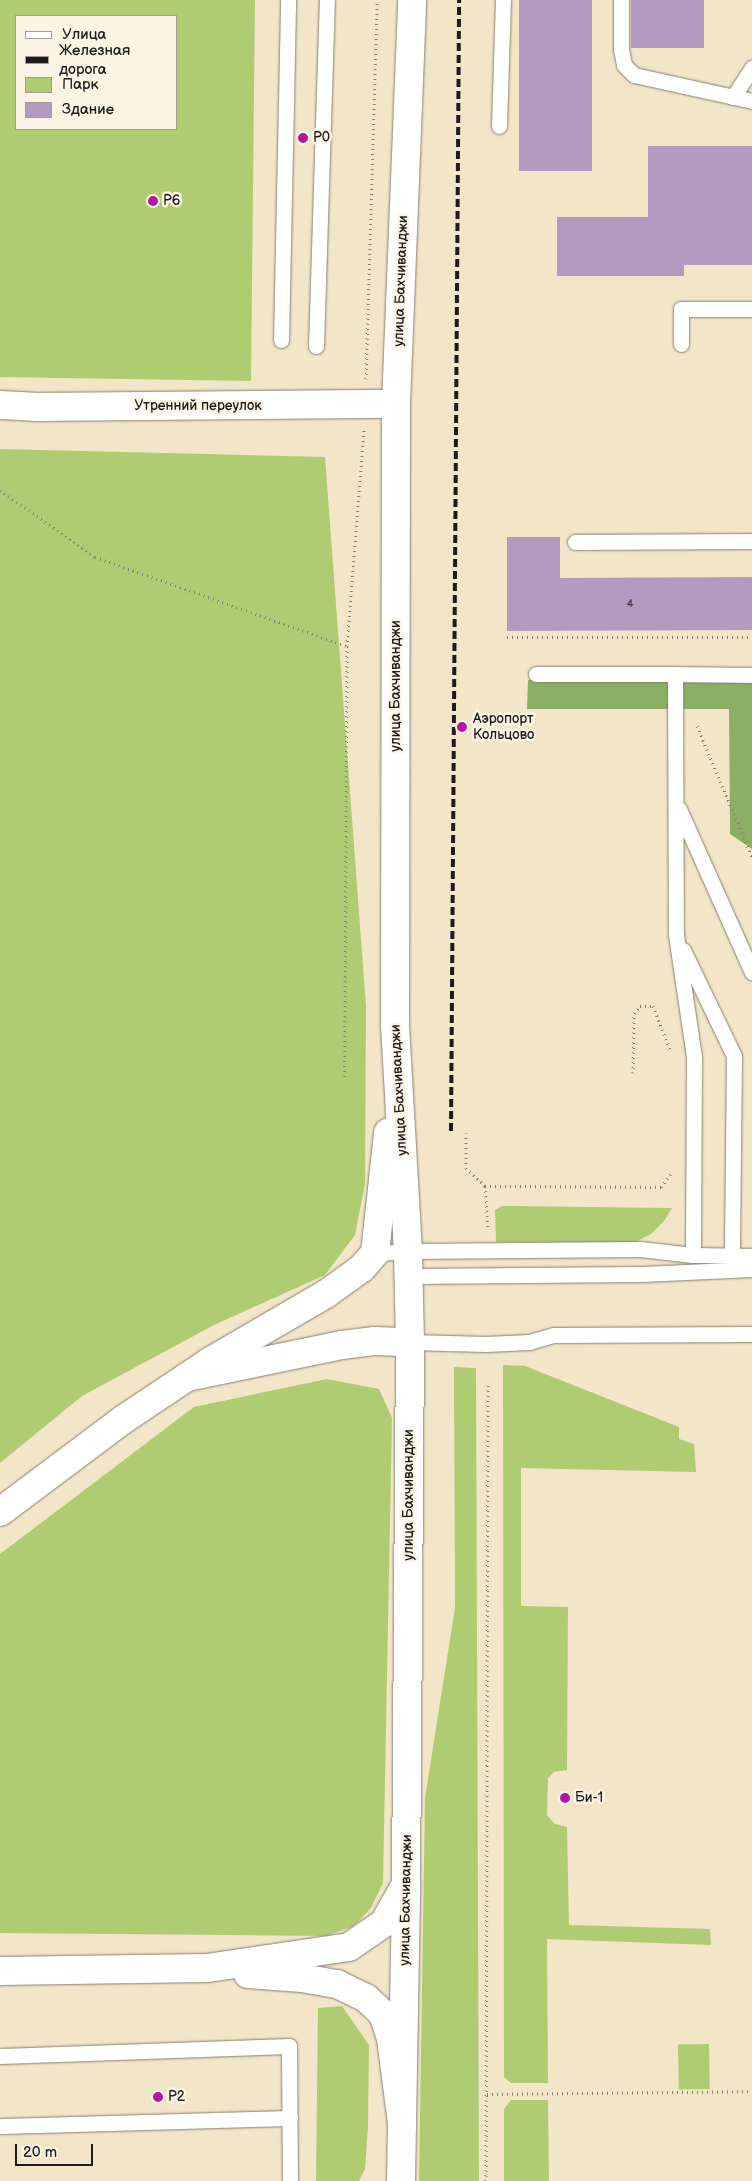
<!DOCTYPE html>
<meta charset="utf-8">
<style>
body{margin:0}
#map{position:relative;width:752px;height:2181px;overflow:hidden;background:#f2e5c8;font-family:"Balsamiq Sans",sans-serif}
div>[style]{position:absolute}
.green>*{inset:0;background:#afcc73;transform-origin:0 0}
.forest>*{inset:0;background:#8bb065}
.building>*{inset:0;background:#b49ac0;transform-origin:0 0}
.path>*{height:3px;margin-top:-1.5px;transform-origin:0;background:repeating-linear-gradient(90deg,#878072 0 1px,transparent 0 5px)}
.roads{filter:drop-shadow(0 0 1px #878072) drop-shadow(0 0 1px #878072)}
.service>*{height:15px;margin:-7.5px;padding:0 7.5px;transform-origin:7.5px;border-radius:7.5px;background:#fff}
.minor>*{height:28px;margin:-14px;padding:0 14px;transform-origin:14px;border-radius:14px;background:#fff}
.secondary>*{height:28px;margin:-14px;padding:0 14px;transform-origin:14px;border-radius:14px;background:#fff}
.trunk>*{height:28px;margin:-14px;padding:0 14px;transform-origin:14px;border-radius:14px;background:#fff}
.rail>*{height:4px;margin-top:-2px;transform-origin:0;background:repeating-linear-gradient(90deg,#1c1c1c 0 8px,transparent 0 12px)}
.dots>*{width:14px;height:14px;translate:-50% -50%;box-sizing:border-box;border:2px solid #fcf5e5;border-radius:50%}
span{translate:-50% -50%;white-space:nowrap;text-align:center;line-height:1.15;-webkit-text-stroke:5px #fcf5e5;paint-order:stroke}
.number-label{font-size:11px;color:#423c45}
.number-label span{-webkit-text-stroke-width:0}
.poi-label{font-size:14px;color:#1c1c1c}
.left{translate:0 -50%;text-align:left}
.street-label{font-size:14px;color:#1c1c1c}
.legend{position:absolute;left:15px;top:15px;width:162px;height:115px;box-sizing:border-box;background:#fcf5e5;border:1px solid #a29e95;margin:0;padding:6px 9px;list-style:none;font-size:15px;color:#1c1c1c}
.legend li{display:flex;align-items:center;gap:10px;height:25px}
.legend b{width:25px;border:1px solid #a29e95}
.scale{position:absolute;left:15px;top:2144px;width:78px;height:22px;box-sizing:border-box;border:2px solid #1c1c1c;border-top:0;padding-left:6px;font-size:15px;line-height:18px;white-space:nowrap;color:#1c1c1c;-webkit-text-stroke:4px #fcf5e5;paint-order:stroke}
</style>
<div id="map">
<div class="green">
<i style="clip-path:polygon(evenodd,0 0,255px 0,251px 381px,0 377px,0 0,16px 16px,176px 16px,176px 129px,16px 129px,16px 16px)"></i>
<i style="clip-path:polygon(0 449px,325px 457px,366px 1006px,365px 1184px,355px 1235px,325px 1275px,214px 1325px,82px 1396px,0 1463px)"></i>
<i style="clip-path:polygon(502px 1206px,672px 1208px,664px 1221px,651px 1234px,635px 1242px,496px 1242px,495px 1210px)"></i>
<i style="clip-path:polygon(503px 1365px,525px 1366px,679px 1427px,679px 1439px,694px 1444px,696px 1472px,521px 1468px,521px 1606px,568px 1607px,567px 1770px,554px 1772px,548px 1778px,547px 1815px,555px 1824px,567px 1827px,569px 1925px,710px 1929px,711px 1945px,547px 1939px,548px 2083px,511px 2083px,504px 2077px)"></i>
<i style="clip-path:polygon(454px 1367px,476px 1368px,479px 2181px,419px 2181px,425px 1798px,455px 1608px)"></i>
<i style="clip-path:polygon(327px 1379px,379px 1389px,392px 1418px,383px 1883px,371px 1908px,354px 1926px,326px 1936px,0 1933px,0 1554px,194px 1407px)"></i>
<i style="clip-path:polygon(342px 2006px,369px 2045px,368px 2126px,365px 2169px,359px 2181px,316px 2181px,318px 2008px)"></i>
<i style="left:709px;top:2044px;width:45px;height:31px;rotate:89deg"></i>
<i style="clip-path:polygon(511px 2100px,548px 2100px,549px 2181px,504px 2181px,504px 2109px)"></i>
</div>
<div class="forest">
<i style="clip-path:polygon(752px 679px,752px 849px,730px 834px,729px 709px,527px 709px,528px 680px)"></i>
</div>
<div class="building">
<i style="left:519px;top:0;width:73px;height:171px"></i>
<i style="left:631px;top:0;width:73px;height:48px"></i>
<i style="clip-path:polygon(648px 146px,752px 146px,752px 265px,684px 265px,684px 276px,557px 276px,557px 217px,648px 217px)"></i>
<i style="clip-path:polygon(507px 537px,560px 537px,560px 578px,752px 577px,752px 630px,507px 631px)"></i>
</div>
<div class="path">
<i style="left:366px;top:379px;width:379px;rotate:-88.3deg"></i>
<i style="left:0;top:490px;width:116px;rotate:35.2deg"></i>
<i style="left:95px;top:557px;width:267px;rotate:19.5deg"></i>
<i style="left:347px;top:646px;width:433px;rotate:90.3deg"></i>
<i style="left:507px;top:637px;width:245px"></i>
<i style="left:347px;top:646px;width:217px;rotate:-85.5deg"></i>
<i style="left:697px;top:726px;width:142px;rotate:67.2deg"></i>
<i style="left:633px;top:1073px;width:60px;rotate:-89deg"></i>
<i style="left:634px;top:1013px;width:9px;rotate:-49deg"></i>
<i style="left:640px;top:1006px;width:13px"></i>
<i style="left:653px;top:1006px;width:49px;rotate:68.6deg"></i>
<i style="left:466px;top:1133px;width:35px;rotate:90deg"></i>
<i style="left:466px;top:1168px;width:26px;rotate:43deg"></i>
<i style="left:485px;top:1186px;width:43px;rotate:86deg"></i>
<i style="left:485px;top:1186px;width:176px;rotate:0.3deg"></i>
<i style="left:661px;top:1187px;width:19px;rotate:-54deg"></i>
<i style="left:487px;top:2094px;width:265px;rotate:-0.6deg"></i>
<i style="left:486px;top:2181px;width:799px;rotate:-89.86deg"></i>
</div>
<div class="roads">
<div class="service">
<i style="left:621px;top:0;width:49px;rotate:90deg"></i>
<i style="left:621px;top:49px;width:16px;rotate:79deg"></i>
<i style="left:624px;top:65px;width:14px;rotate:45deg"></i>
<i style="left:634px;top:75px;width:121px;rotate:12.4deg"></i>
<i style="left:733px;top:97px;width:35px;rotate:-57deg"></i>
<i style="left:499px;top:126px;width:126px;rotate:-88.2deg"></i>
<i style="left:281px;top:340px;width:340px;rotate:-88.8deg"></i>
<i style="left:681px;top:344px;width:35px;rotate:-90deg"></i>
<i style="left:681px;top:309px;width:71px"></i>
<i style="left:316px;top:346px;width:346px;rotate:-88.2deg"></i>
<i style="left:575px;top:542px;width:177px;rotate:-0.3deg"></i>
<i style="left:536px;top:674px;width:139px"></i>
<i style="left:675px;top:674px;width:261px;rotate:89.8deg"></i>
<i style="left:676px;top:935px;width:123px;rotate:81.6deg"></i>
<i style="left:694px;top:1057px;width:198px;rotate:90.3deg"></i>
<i style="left:675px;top:674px;width:77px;rotate:0.7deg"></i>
<i style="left:679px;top:809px;width:179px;rotate:65.9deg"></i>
<i style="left:683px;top:950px;width:118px;rotate:64.3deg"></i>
<i style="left:734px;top:1056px;width:200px;rotate:90.6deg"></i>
<i style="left:375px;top:1253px;width:33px;rotate:-3deg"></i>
<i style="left:408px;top:1251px;width:232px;rotate:-0.5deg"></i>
<i style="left:640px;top:1249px;width:53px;rotate:6.5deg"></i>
<i style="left:693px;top:1255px;width:59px;rotate:1deg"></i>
<i style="left:409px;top:1276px;width:233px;rotate:-0.5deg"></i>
<i style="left:642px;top:1274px;width:110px;rotate:-2.6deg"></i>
<i style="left:410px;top:1342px;width:76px;rotate:1.5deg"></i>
<i style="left:486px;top:1344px;width:43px;rotate:-2.7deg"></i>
<i style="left:529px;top:1342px;width:25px;rotate:-16deg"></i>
<i style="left:553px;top:1335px;width:199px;rotate:-0.3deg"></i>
<i style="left:0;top:2056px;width:289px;rotate:-2deg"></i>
<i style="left:289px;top:2046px;width:135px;rotate:89.6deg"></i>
<i style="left:0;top:2126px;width:290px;rotate:-1.6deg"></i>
</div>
<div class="minor">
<i style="left:0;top:405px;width:35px;rotate:3deg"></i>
<i style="left:35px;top:407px;width:361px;rotate:-0.5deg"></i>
<i style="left:401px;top:2181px;width:297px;rotate:-89deg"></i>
</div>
<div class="secondary">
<i style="left:410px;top:1342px;width:91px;rotate:-91.3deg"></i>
<i style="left:408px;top:1251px;width:224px;rotate:-93.3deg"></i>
<i style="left:395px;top:1027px;width:623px;rotate:-89.91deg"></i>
<i style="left:396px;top:404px;width:404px;rotate:-87.7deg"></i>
<i style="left:187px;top:1377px;width:27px;rotate:-34deg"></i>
<i style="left:209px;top:1362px;width:135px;rotate:-30.2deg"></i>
<i style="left:326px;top:1294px;width:44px;rotate:-35.8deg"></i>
<i style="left:362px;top:1268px;width:20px;rotate:-49deg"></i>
<i style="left:375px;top:1253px;width:121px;rotate:-83.8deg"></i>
</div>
<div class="trunk">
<i style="left:0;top:1512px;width:155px;rotate:-36.9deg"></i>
<i style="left:124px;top:1419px;width:76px;rotate:-33.7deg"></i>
<i style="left:187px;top:1377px;width:158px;rotate:-11.7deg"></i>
<i style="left:342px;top:1345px;width:33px;rotate:-7deg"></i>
<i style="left:375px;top:1341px;width:35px;rotate:2deg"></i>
<i style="left:410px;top:1342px;width:542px;rotate:90.42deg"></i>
<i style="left:406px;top:1884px;width:45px;rotate:119.4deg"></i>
<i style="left:384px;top:1923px;width:42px;rotate:145.6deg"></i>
<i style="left:349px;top:1947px;width:144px;rotate:171.6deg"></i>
<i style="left:207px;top:1968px;width:207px;rotate:179.2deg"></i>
<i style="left:248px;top:1974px;width:54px;rotate:4.2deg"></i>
<i style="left:302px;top:1978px;width:36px;rotate:10deg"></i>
<i style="left:337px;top:1984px;width:32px;rotate:26deg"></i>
<i style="left:366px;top:1998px;width:23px;rotate:43deg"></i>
<i style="left:383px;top:2014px;width:25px;rotate:72deg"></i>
<i style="left:391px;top:2038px;width:87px;rotate:82.7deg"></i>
</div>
</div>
<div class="rail">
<i style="left:451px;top:1131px;width:1131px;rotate:-89.59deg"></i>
</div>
<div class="dots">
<i style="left:303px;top:138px;background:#b5179e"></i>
<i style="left:153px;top:201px;background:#b5179e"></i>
<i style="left:462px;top:727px;background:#b5179e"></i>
<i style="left:565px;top:1798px;background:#b5179e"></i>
<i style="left:158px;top:2097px;background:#b5179e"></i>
</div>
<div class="number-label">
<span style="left:630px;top:604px">4</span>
</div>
<div class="poi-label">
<span class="left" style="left:313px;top:138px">P0</span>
<span class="left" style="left:163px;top:201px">P6</span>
<span class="left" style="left:473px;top:727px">Аэропорт<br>Кольцово</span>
<span class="left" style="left:575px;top:1798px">Би-1</span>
<span class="left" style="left:168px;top:2097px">P2</span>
</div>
<div class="street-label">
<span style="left:401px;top:281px;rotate:-88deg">улица Бахчиванджи</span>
<span style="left:198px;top:406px">Утренний переулок</span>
<span style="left:396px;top:686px;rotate:-90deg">улица Бахчиванджи</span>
<span style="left:399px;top:1090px;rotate:-93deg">улица Бахчиванджи</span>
<span style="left:409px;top:1495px;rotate:-90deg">улица Бахчиванджи</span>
<span style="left:406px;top:1900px;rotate:-89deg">улица Бахчиванджи</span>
</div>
<ul class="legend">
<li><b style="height:6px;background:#fff"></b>Улица</li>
<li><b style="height:6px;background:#1c1c1c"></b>Железная дорога</li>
<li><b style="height:14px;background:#afcc73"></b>Парк</li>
<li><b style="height:14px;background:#b49ac0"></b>Здание</li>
</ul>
<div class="scale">20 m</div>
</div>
